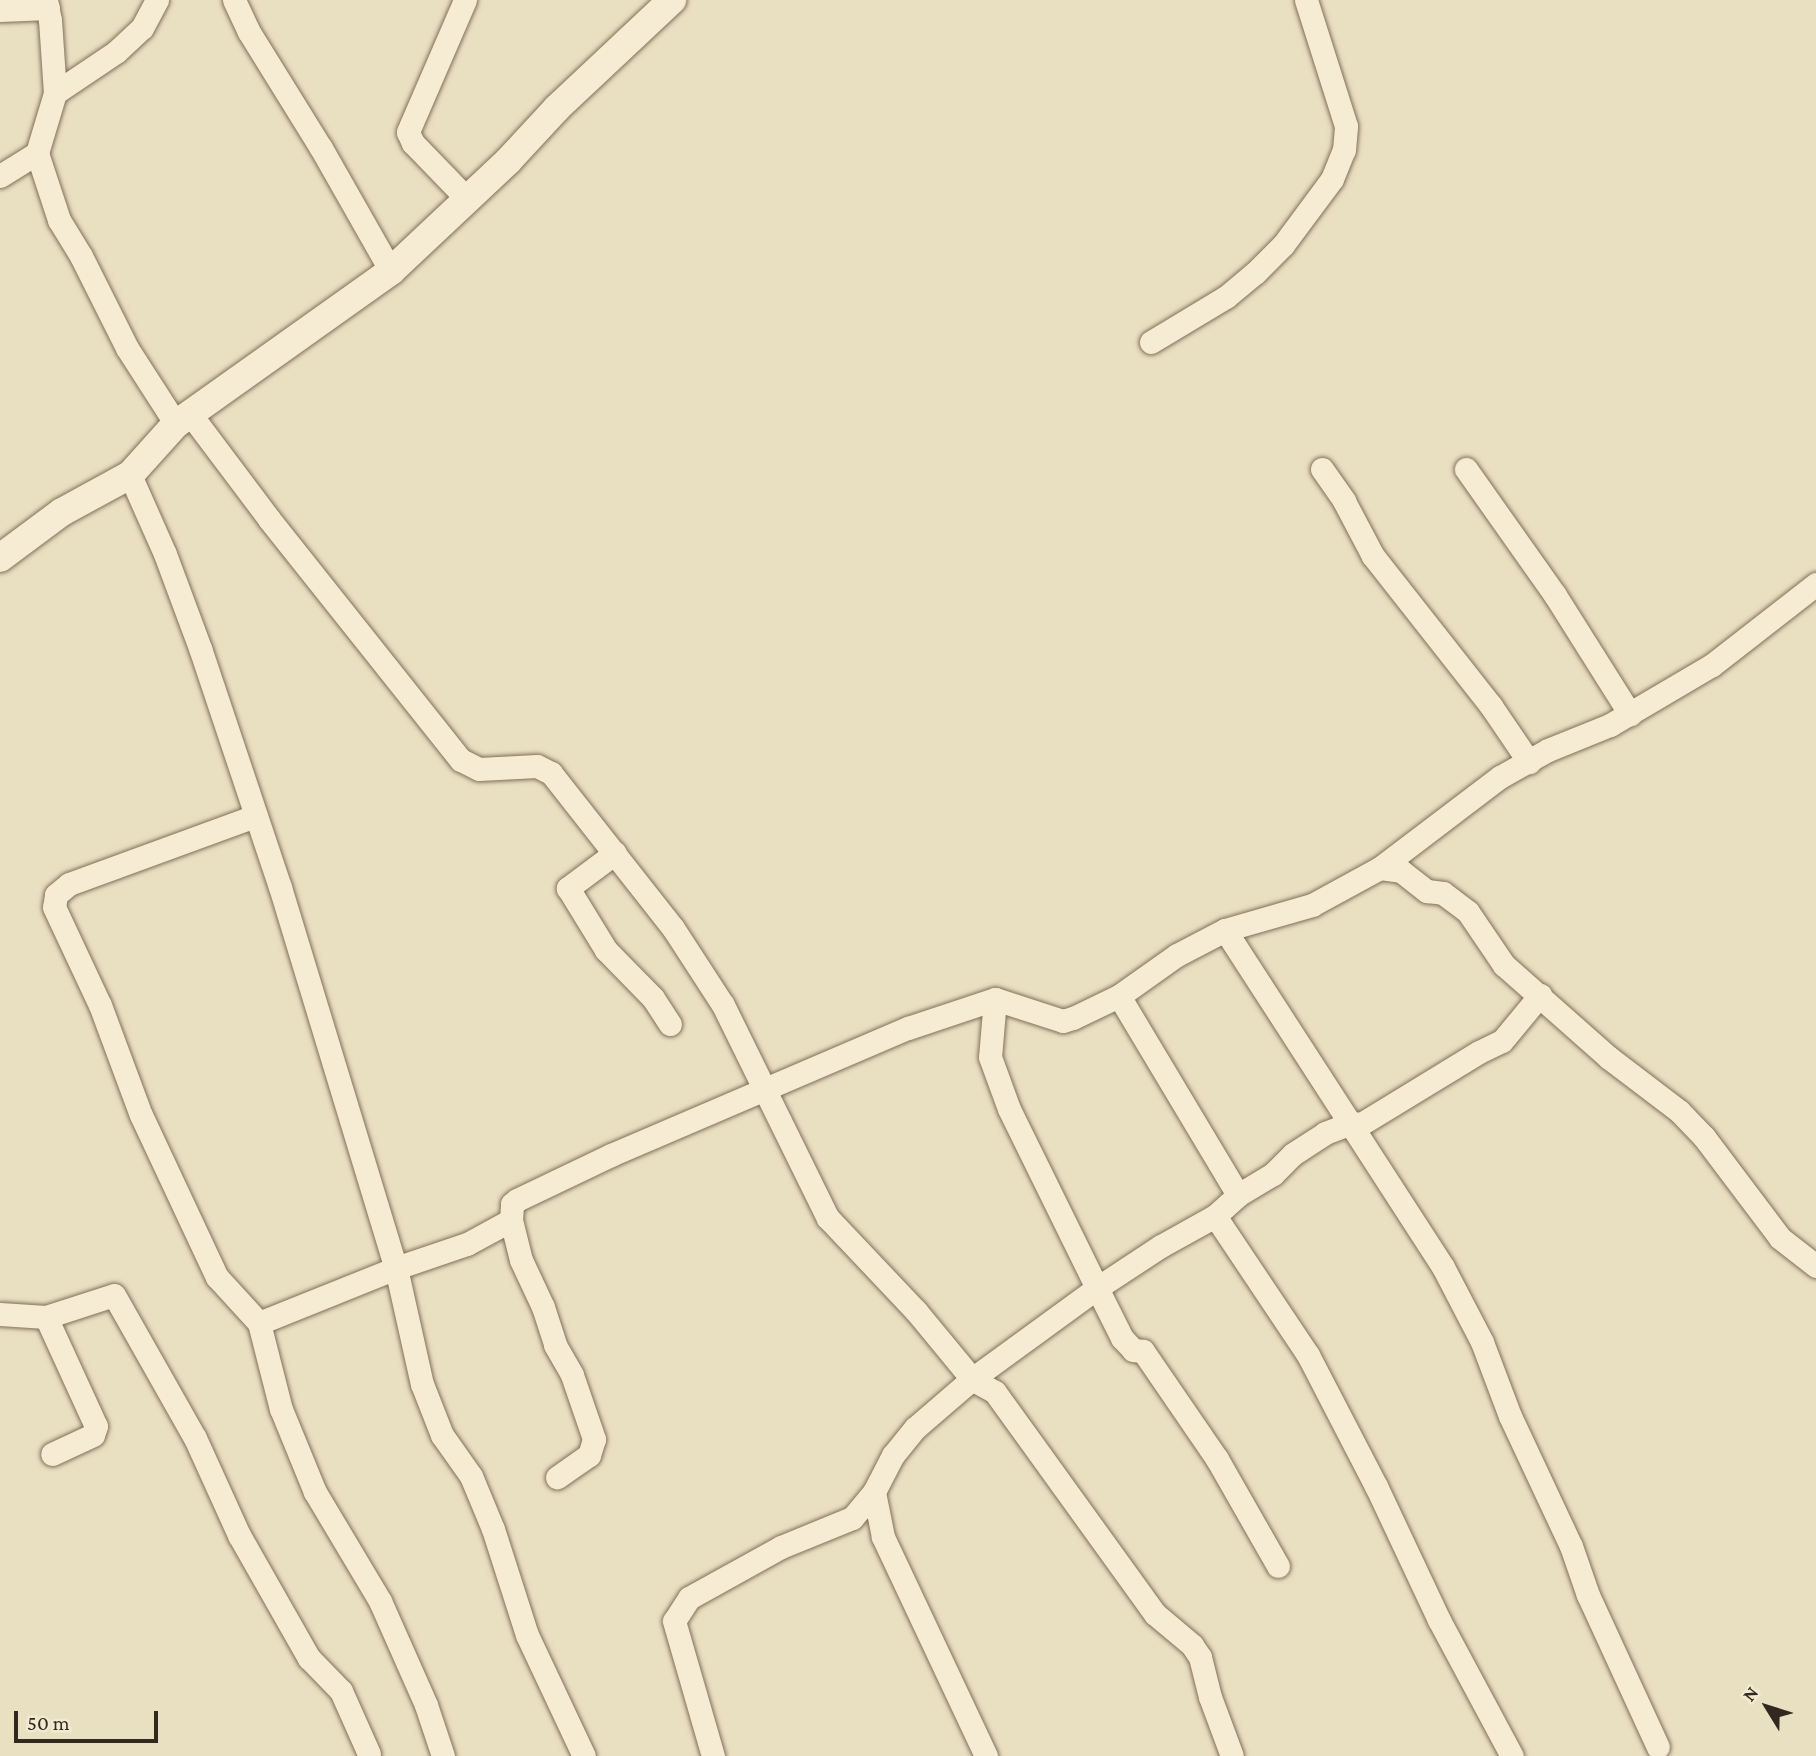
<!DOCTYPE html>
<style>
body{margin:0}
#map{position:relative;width:1816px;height:1756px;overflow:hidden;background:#e9dfc1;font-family:"Crimson Pro",serif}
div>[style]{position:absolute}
.roads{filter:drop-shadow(0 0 2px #81705a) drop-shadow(0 0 2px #81705a)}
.minor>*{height:23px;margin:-11.5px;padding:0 11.5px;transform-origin:11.5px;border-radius:11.5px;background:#f5ecd3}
.tertiary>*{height:28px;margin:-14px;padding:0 14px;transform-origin:14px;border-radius:14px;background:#f5ecd3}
span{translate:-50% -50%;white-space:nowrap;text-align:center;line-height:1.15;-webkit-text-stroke:5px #f2e9d0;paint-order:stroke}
.north{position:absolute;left:1732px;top:1672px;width:70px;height:70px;-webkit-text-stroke:5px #f2e9d0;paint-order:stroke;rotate:308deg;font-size:19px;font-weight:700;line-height:28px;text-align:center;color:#32281d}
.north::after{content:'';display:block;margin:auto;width:24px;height:32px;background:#32281d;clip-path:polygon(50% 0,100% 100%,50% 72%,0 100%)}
.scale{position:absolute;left:14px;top:1711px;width:144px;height:32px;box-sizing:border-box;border:4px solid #32281d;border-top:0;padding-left:9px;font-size:21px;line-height:24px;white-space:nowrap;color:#32281d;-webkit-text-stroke:5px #f2e9d0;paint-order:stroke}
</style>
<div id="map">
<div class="roads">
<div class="minor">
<i style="left:46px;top:0;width:20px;rotate:79deg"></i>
<i style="left:50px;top:20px;width:73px;rotate:86.1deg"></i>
<i style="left:55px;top:93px;width:63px;rotate:106.7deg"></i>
<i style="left:37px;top:153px;width:71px;rotate:71.8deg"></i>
<i style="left:59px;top:220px;width:42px;rotate:58.6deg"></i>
<i style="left:81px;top:256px;width:103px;rotate:63.4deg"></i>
<i style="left:127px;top:348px;width:90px;rotate:57.2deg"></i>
<i style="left:234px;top:0;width:35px;rotate:65deg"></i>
<i style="left:249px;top:32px;width:137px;rotate:58.2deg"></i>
<i style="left:321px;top:148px;width:142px;rotate:60.4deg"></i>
<i style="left:465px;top:0;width:144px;rotate:113.4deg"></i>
<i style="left:408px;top:132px;width:12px;rotate:66deg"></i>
<i style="left:413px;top:143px;width:79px;rotate:46deg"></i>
<i style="left:0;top:10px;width:48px;rotate:-2.4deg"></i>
<i style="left:55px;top:93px;width:73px;rotate:-33.9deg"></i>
<i style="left:116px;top:52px;width:35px;rotate:-43deg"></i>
<i style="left:142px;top:28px;width:32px;rotate:-62deg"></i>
<i style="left:0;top:176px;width:44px;rotate:-31.9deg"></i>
<i style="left:1151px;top:342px;width:87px;rotate:-31deg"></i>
<i style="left:1226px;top:297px;width:38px;rotate:-40deg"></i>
<i style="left:1255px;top:273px;width:40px;rotate:-45deg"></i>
<i style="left:1283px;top:245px;width:82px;rotate:-53.4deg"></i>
<i style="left:1332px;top:179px;width:31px;rotate:-68deg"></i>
<i style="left:1344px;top:150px;width:24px;rotate:-85deg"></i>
<i style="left:1346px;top:126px;width:132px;rotate:-107.6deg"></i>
<i style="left:191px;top:415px;width:130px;rotate:53.1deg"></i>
<i style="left:269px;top:519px;width:308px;rotate:51.5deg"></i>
<i style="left:461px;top:760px;width:20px;rotate:27deg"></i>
<i style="left:479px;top:769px;width:58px;rotate:-3deg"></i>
<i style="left:537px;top:766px;width:16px;rotate:27deg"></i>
<i style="left:551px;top:773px;width:197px;rotate:51.8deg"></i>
<i style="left:673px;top:928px;width:92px;rotate:57deg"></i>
<i style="left:723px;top:1005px;width:237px;rotate:63.8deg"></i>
<i style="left:828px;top:1218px;width:128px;rotate:46.6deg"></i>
<i style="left:916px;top:1311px;width:88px;rotate:50.5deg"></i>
<i style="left:972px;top:1379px;width:75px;rotate:139.3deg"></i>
<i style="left:915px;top:1428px;width:35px;rotate:129deg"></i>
<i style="left:893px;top:1455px;width:42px;rotate:117.2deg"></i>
<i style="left:874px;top:1492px;width:34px;rotate:130deg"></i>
<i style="left:852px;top:1518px;width:77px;rotate:157.8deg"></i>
<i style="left:781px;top:1547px;width:105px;rotate:151deg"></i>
<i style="left:689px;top:1598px;width:27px;rotate:123deg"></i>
<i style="left:674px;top:1621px;width:141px;rotate:73.9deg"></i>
<i style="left:1322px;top:469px;width:39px;rotate:55deg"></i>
<i style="left:1344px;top:501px;width:62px;rotate:62.2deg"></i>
<i style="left:1373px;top:556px;width:191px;rotate:51.8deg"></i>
<i style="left:1491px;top:706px;width:68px;rotate:55.8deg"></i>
<i style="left:1466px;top:469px;width:154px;rotate:54.8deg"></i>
<i style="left:1555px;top:595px;width:141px;rotate:57.8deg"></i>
<i style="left:130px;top:475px;width:86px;rotate:66.1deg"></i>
<i style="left:165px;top:554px;width:103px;rotate:69.6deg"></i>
<i style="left:201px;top:651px;width:249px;rotate:71.5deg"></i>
<i style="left:280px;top:887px;width:398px;rotate:73.1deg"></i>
<i style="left:396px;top:1268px;width:119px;rotate:77.4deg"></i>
<i style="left:422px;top:1384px;width:55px;rotate:68.6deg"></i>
<i style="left:442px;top:1435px;width:50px;rotate:54.7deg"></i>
<i style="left:471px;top:1476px;width:57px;rotate:67.5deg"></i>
<i style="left:493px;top:1529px;width:111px;rotate:72.2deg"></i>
<i style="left:527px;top:1635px;width:134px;rotate:64.8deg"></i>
<i style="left:255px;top:816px;width:198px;rotate:159.9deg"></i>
<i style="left:69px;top:884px;width:17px;rotate:140deg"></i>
<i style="left:56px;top:895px;width:12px;rotate:99deg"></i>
<i style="left:54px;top:907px;width:108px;rotate:64.9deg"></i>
<i style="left:100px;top:1005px;width:117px;rotate:69.6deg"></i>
<i style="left:141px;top:1115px;width:179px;rotate:64.9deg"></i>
<i style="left:217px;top:1277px;width:62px;rotate:47.6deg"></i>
<i style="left:259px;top:1323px;width:89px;rotate:75.7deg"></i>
<i style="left:281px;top:1409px;width:90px;rotate:67.7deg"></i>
<i style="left:315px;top:1492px;width:127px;rotate:59.2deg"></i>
<i style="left:380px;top:1601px;width:114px;rotate:66.1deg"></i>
<i style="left:426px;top:1705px;width:54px;rotate:71.6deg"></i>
<i style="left:615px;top:853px;width:59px;rotate:143.3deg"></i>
<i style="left:568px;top:888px;width:73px;rotate:58.5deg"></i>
<i style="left:606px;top:950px;width:67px;rotate:45.6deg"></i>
<i style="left:653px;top:998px;width:31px;rotate:57deg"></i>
<i style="left:1380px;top:868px;width:21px;rotate:8deg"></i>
<i style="left:1401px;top:871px;width:33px;rotate:38deg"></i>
<i style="left:1427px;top:891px;width:16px;rotate:7deg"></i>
<i style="left:1443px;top:893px;width:31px;rotate:37deg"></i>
<i style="left:1468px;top:912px;width:64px;rotate:55.8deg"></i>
<i style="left:1504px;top:965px;width:139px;rotate:41.5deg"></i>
<i style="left:1608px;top:1057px;width:89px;rotate:37.3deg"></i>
<i style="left:1679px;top:1111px;width:36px;rotate:46deg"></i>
<i style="left:1704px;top:1137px;width:126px;rotate:53deg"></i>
<i style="left:1780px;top:1238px;width:46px;rotate:37.9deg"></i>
<i style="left:1225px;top:930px;width:401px;rotate:57.1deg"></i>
<i style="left:1443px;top:1267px;width:85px;rotate:62.5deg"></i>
<i style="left:1482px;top:1342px;width:79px;rotate:69.3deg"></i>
<i style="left:1510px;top:1416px;width:144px;rotate:64.9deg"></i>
<i style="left:1571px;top:1546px;width:52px;rotate:70.9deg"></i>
<i style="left:1588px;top:1595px;width:167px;rotate:65.3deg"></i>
<i style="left:1119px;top:996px;width:232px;rotate:59.1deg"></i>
<i style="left:995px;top:999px;width:58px;rotate:94.9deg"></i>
<i style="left:990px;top:1057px;width:55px;rotate:69.9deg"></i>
<i style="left:1009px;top:1109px;width:199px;rotate:63.8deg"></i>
<i style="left:1097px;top:1288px;width:56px;rotate:63.4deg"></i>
<i style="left:1122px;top:1338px;width:16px;rotate:47deg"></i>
<i style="left:1133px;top:1350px;width:10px;rotate:6deg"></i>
<i style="left:1143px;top:1351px;width:131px;rotate:55.6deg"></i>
<i style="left:1217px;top:1459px;width:123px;rotate:60.3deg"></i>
<i style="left:1215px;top:1216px;width:167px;rotate:56.2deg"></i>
<i style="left:1308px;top:1355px;width:148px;rotate:62.6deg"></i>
<i style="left:1376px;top:1486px;width:148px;rotate:64.8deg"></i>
<i style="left:1439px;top:1620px;width:154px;rotate:61.8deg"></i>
<i style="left:511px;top:1220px;width:41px;rotate:76deg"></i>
<i style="left:521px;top:1260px;width:52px;rotate:64.9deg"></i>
<i style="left:543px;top:1307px;width:40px;rotate:72deg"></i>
<i style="left:555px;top:1345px;width:34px;rotate:60deg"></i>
<i style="left:572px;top:1375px;width:68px;rotate:71deg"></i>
<i style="left:594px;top:1439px;width:17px;rotate:107deg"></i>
<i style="left:589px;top:1455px;width:39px;rotate:145deg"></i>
<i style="left:0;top:1314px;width:46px;rotate:3.7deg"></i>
<i style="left:46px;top:1317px;width:71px;rotate:-17.9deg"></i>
<i style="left:114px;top:1295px;width:164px;rotate:60.5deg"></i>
<i style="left:195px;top:1438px;width:107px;rotate:65.6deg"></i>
<i style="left:239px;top:1535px;width:142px;rotate:60.4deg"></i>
<i style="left:309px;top:1658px;width:46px;rotate:45.9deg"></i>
<i style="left:341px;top:1691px;width:69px;rotate:66deg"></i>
<i style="left:46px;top:1317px;width:120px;rotate:65.4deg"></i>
<i style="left:96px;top:1426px;width:9px;rotate:108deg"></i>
<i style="left:93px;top:1435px;width:45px;rotate:155.1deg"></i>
<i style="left:259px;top:1323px;width:148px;rotate:-21.9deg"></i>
<i style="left:396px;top:1268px;width:75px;rotate:-18.7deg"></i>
<i style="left:467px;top:1244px;width:50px;rotate:-28.6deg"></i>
<i style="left:511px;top:1220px;width:16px;rotate:-86deg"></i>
<i style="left:512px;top:1204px;width:6px;rotate:-39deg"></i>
<i style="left:517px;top:1200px;width:104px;rotate:-25.6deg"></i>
<i style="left:611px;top:1155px;width:323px;rotate:-23.2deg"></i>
<i style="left:908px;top:1028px;width:92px;rotate:-18.4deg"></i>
<i style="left:995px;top:999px;width:71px;rotate:17.9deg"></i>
<i style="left:1063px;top:1021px;width:10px;rotate:-17deg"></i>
<i style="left:1073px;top:1018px;width:51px;rotate:-25.6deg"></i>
<i style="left:1119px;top:996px;width:71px;rotate:-35.3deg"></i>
<i style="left:1177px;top:955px;width:54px;rotate:-27.5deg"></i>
<i style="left:1225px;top:930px;width:91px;rotate:-16deg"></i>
<i style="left:1312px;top:905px;width:77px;rotate:-28.6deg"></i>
<i style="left:1380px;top:868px;width:151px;rotate:-37.2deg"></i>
<i style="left:1500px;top:777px;width:55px;rotate:-29.4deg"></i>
<i style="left:1548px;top:750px;width:67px;rotate:-22deg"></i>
<i style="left:1610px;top:725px;width:118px;rotate:-30.5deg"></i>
<i style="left:1712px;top:665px;width:132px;rotate:-37.9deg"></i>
<i style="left:874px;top:1492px;width:46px;rotate:78.7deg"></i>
<i style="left:883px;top:1537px;width:242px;rotate:64.8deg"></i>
<i style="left:1232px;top:1756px;width:63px;rotate:-110.4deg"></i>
<i style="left:1210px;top:1697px;width:41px;rotate:-104deg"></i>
<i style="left:1200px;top:1657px;width:14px;rotate:-124deg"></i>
<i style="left:1192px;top:1645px;width:48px;rotate:-140deg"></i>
<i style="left:1155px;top:1614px;width:274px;rotate:-125.8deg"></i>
<i style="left:995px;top:1392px;width:26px;rotate:-151deg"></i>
<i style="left:972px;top:1379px;width:155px;rotate:-36.1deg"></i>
<i style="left:1097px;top:1288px;width:77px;rotate:-33.3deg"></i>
<i style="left:1161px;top:1246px;width:62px;rotate:-29.1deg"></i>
<i style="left:1215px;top:1216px;width:31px;rotate:-42deg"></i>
<i style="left:1238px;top:1195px;width:41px;rotate:-31deg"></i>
<i style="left:1273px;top:1174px;width:28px;rotate:-45deg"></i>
<i style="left:1293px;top:1154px;width:38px;rotate:-33deg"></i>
<i style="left:1325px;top:1133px;width:28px;rotate:-21deg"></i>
<i style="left:1351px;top:1123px;width:10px;rotate:6deg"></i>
<i style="left:1361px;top:1124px;width:138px;rotate:-31.4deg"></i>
<i style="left:1479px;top:1052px;width:25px;rotate:-26deg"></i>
<i style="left:1502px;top:1041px;width:60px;rotate:-50.4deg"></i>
</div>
<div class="tertiary">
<i style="left:0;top:558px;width:77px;rotate:-36.6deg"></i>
<i style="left:62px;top:512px;width:77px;rotate:-28.6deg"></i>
<i style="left:130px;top:475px;width:69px;rotate:-48deg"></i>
<i style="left:176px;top:424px;width:264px;rotate:-35.4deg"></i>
<i style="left:391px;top:271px;width:161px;rotate:-43.2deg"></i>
<i style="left:508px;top:161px;width:72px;rotate:-47.2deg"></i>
<i style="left:557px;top:108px;width:158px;rotate:-43.2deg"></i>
</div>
</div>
<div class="north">N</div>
<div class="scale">50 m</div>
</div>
